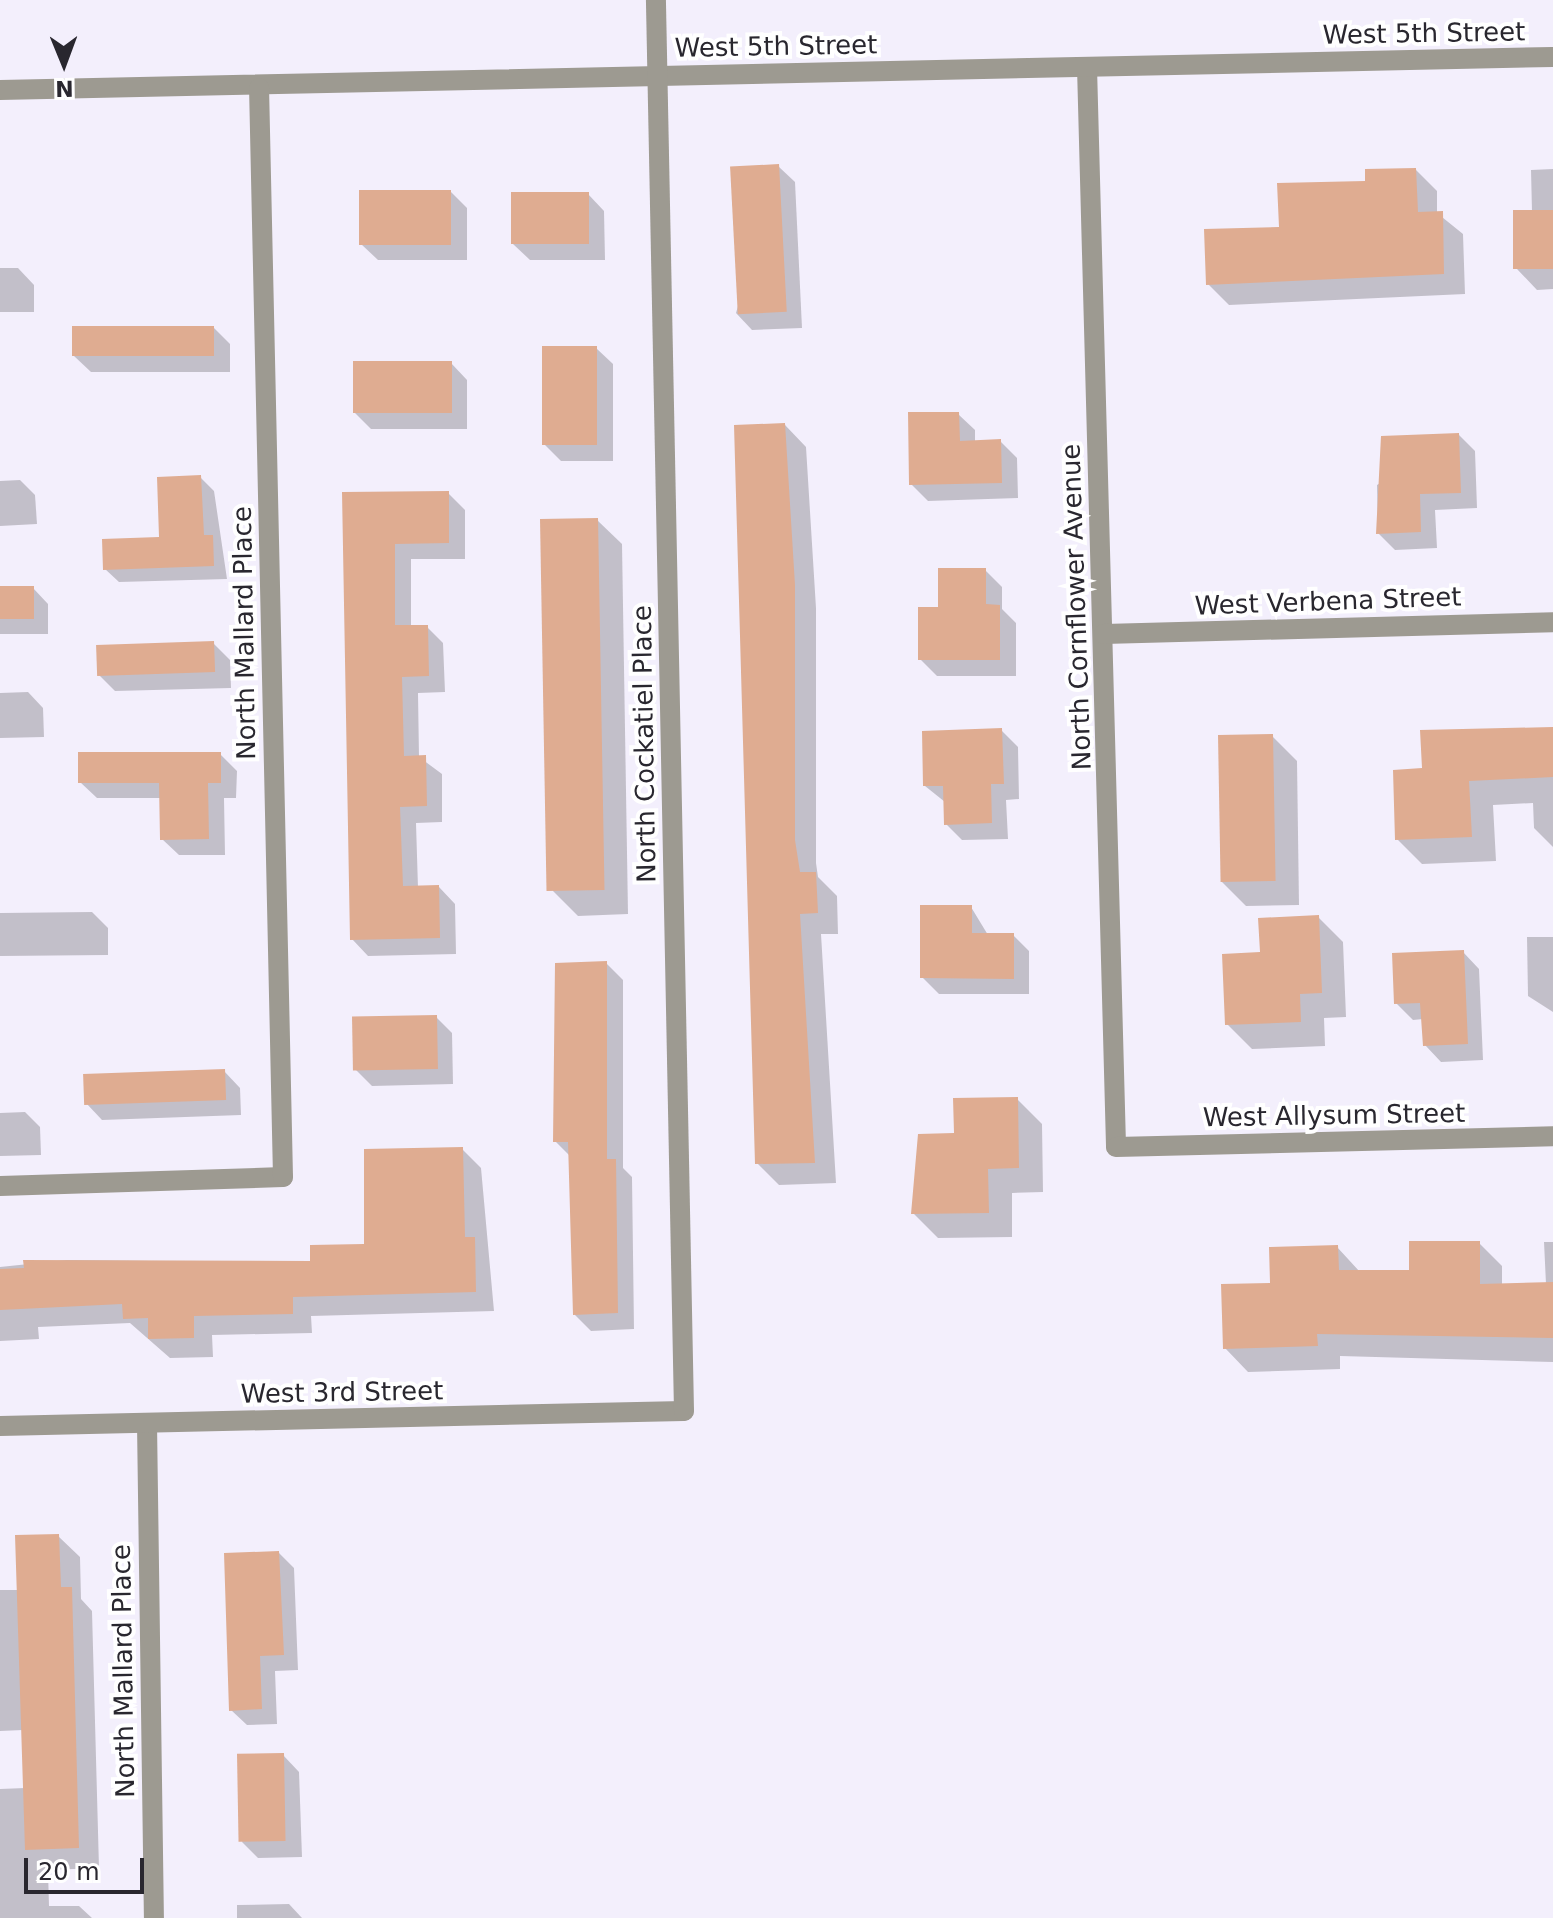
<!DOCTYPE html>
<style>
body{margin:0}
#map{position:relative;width:1553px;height:1918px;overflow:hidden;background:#f3effc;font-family:"DejaVu Sans",sans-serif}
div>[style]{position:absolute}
.shadow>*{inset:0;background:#0003}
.building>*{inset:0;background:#dfac91;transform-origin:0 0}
.minor>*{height:20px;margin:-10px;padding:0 10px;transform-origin:10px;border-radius:10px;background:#9d9a91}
span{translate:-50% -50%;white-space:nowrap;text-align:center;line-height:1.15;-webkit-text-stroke:8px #fff;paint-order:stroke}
.street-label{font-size:26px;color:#29272f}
.north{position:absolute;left:24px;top:24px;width:80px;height:80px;-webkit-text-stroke:6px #fff;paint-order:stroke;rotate:179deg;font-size:22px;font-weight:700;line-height:32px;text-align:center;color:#29272f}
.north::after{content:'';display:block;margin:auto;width:28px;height:36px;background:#29272f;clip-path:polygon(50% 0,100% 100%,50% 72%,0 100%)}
.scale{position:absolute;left:24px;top:1858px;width:120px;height:36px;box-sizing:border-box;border:4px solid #29272f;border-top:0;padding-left:10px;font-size:24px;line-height:28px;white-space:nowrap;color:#29272f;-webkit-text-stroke:6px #fff;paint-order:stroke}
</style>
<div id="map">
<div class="shadow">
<i style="clip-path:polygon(778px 166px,795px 182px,802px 328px,752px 330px,736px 313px)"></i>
<i style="clip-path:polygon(1553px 169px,1553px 289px,1537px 290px,1517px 269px,1532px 212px,1531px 170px)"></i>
<i style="clip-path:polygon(1416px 170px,1437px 191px,1437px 213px,1463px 234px,1465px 294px,1229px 305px,1208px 284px,1281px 229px,1367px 183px)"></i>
<i style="clip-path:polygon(451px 192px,467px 208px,467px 260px,378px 260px,361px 244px)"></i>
<i style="clip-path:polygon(588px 194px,604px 211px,605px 260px,530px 260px,513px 244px)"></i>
<i style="clip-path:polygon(0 268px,18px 268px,34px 285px,34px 312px,0 312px)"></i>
<i style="clip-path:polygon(214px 328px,230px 344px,230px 372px,91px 372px,74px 356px)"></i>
<i style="clip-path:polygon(596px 348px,613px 364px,613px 461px,561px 461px,545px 445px)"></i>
<i style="clip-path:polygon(451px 363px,467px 380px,467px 429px,371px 429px,355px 413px)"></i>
<i style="clip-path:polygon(958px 414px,975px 430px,975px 442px,1000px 441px,1017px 458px,1018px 498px,928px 501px,911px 484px)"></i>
<i style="clip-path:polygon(785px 425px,806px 447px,816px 608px,816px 863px,818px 877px,837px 896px,838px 934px,821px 934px,836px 1183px,779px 1185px,757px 1163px)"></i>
<i style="clip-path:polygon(1459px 435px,1475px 451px,1477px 508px,1435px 510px,1437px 548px,1395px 550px,1378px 533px,1377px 485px)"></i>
<i style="clip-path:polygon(200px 477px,214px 491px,227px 579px,119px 582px,105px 569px,161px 539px)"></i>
<i style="clip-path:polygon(20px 480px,35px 495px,37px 524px,0 526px,0 481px)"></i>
<i style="clip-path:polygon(448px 493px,465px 510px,465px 559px,411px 559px,411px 627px,427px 627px,443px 643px,445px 692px,418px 693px,419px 757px,442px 774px,442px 822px,416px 823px,418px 888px,439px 887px,455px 904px,456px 954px,368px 956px,352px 939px,344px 494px)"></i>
<i style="clip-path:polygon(597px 520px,622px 544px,628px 914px,578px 916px,553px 891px)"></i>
<i style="clip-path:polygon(985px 570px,1002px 587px,1002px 609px,1016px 623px,1016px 676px,937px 676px,920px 659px,940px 609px)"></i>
<i style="clip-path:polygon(0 588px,33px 588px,48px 604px,48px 634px,0 634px)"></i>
<i style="clip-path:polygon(213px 643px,230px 660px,231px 688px,115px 691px,98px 674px)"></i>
<i style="clip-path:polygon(28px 692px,43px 708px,44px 737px,0 738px,0 693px)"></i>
<i style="clip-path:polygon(1553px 728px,1553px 847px,1534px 828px,1533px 803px,1493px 805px,1496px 861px,1422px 864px,1397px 839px,1424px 770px)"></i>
<i style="clip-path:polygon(1001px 730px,1018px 747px,1019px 799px,1006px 800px,1008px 839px,962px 840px,946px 824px,945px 802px,925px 786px)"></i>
<i style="clip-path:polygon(1272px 736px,1297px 761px,1299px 905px,1246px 906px,1221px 881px)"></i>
<i style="clip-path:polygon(220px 754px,237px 771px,236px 798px,224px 798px,225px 855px,179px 855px,162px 839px,161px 798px,97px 798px,80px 782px)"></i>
<i style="clip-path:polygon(971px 907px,988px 935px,1013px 935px,1029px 951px,1029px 994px,939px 994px,922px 977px)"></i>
<i style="clip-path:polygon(92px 912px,108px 928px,108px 955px,0 956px,0 913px)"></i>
<i style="clip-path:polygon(1318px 917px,1343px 942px,1346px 1017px,1324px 1018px,1325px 1046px,1252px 1049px,1227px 1024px)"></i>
<i style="clip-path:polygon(1527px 937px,1553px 937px,1553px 1012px,1528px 996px)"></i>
<i style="clip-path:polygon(1463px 952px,1479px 969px,1483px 1060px,1441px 1062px,1425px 1045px,1423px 1019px,1413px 1020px,1396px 1003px)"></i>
<i style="clip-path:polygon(606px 963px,623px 980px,623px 1168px,632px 1177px,634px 1329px,591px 1331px,575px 1315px,570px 1156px,555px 1141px)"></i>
<i style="clip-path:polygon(436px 1017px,452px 1033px,453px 1084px,372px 1086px,355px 1069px)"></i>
<i style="clip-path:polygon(224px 1071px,240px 1088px,241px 1115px,102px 1120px,86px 1103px)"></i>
<i style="clip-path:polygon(1017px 1099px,1042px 1124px,1043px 1192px,1012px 1193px,1012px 1237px,938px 1238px,913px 1213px,956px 1135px)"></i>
<i style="clip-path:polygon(25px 1112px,40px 1127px,41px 1155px,0 1156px,0 1113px)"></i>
<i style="clip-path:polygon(462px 1149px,481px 1168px,494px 1311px,311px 1316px,312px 1333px,212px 1335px,213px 1357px,170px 1358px,130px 1323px,38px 1327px,39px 1339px,0 1341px,0 1267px,67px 1260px,312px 1263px,366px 1246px)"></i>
<i style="clip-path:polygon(1544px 1242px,1553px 1242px,1553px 1362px,1340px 1356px,1340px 1369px,1248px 1372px,1225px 1348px,1272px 1284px,1337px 1247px,1360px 1272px,1411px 1272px,1479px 1243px,1502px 1266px,1502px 1286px,1546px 1284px)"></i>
<i style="clip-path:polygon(58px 1536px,80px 1557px,81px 1599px,92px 1611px,99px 1868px,48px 1870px,49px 1906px,79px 1906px,92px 1918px,0 1918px,0 1789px,25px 1788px,23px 1730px,0 1731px,0 1590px,19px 1590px)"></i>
<i style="clip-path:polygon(279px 1553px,294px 1568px,298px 1670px,275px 1671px,277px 1724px,247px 1725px,231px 1710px)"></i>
<i style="clip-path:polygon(283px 1755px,299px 1772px,302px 1857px,258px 1858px,242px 1842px)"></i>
<i style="clip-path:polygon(289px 1904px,302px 1918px,237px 1918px,237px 1905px)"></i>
</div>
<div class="building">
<i style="left:779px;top:164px;width:148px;height:49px;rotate:87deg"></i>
<i style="clip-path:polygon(1416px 168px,1418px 212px,1443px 211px,1444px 274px,1206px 285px,1204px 229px,1279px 227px,1277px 183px,1365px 181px,1365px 169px)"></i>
<i style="left:359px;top:190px;width:92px;height:55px"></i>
<i style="left:589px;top:192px;width:52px;height:78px;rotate:90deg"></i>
<i style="left:1553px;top:210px;width:59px;height:40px;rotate:90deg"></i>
<i style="left:72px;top:326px;width:142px;height:30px"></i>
<i style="left:542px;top:346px;width:55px;height:99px"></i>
<i style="left:353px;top:361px;width:99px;height:52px"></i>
<i style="clip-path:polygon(908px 412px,959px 412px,960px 441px,1001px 439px,1002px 483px,909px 485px)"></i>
<i style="clip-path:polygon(785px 423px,795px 585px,795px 840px,800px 872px,816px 872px,818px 913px,800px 914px,815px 1163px,755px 1164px,734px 425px)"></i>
<i style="clip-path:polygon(1459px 433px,1461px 493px,1420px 494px,1421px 532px,1376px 534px,1381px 436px)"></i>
<i style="clip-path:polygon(201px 475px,204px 535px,213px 535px,214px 566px,103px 570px,102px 539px,159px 537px,157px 477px)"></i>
<i style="clip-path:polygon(449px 491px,449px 543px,395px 544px,395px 625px,428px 625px,429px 676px,402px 677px,404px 756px,426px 755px,427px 806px,400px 807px,403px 886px,439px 885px,440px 938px,350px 940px,342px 492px)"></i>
<i style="left:598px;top:518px;width:372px;height:58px;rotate:89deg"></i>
<i style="clip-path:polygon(938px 568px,986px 568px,986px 604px,1000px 605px,1000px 660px,918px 660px,918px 607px,938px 607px)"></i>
<i style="left:0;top:586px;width:34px;height:33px"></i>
<i style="left:214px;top:641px;width:31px;height:118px;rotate:88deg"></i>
<i style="clip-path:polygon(1553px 727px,1553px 777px,1469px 781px,1472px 837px,1395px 840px,1393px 770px,1422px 768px,1420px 730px)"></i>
<i style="clip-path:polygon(1002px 728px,1004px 784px,991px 784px,992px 823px,944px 825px,943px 786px,923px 786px,922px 731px)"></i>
<i style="left:1273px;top:734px;width:147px;height:55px;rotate:89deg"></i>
<i style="clip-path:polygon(78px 752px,221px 752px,221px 783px,208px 783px,209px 839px,160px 840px,159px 783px,78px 783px)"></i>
<i style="clip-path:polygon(920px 905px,972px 905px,972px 933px,1014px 933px,1014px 979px,920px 978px)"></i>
<i style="clip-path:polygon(1319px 915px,1322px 993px,1300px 994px,1301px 1022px,1225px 1025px,1222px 954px,1260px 952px,1258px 918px)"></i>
<i style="clip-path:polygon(1464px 950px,1468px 1044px,1423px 1046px,1420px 1003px,1394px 1004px,1392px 953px)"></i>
<i style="clip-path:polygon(607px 961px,607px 1159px,616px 1159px,618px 1313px,573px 1315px,568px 1142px,553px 1142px,555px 963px)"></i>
<i style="left:437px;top:1015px;width:54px;height:85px;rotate:89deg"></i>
<i style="left:225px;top:1069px;width:31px;height:142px;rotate:88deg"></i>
<i style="clip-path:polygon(1018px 1097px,1019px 1168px,988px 1169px,989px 1213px,911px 1214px,918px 1134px,954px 1133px,953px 1098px)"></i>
<i style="clip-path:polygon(463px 1147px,465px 1237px,475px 1237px,476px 1292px,293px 1297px,293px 1314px,194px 1316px,194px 1338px,148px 1339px,148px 1318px,123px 1319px,122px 1304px,0 1310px,0 1269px,24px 1268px,23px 1260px,310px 1261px,310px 1245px,364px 1244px,364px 1149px)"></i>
<i style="clip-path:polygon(1409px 1241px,1480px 1241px,1480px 1284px,1553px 1282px,1553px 1338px,1317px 1334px,1318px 1346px,1223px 1349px,1221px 1284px,1270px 1283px,1269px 1247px,1338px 1245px,1339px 1270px,1409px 1270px)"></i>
<i style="clip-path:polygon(59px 1534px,61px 1587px,72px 1587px,79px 1848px,25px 1850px,15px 1535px)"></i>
<i style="clip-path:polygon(279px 1551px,284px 1655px,260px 1656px,262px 1709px,229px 1711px,224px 1553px)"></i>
<i style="left:284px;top:1753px;width:88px;height:47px;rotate:89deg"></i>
</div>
<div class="minor">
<i style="left:1087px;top:67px;width:1080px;rotate:88.46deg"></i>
<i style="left:1116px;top:1147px;width:437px;rotate:-1.4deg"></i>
<i style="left:0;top:90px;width:1553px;rotate:-1.22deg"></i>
<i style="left:1104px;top:634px;width:449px;rotate:-1.5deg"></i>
<i style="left:0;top:1186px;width:283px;rotate:-1.8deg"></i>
<i style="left:283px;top:1177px;width:1089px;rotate:-91.26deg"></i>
<i style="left:147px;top:1423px;width:495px;rotate:89.2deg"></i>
<i style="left:0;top:1426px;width:684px;rotate:-1.26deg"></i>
<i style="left:684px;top:1411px;width:1411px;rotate:-91.14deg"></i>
</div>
<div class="street-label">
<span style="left:1424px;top:34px;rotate:-1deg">West 5th Street</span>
<span style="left:776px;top:47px;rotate:-1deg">West 5th Street</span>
<span style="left:1328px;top:602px;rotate:-2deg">West Verbena Street</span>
<span style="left:1077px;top:607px;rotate:-92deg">North Cornflower Avenue</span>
<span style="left:245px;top:633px;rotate:-91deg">North Mallard Place</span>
<span style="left:645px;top:744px;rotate:-91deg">North Cockatiel Place</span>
<span style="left:1334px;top:1116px;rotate:-1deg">West Allysum Street</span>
<span style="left:342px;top:1393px;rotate:-1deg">West 3rd Street</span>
<span style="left:124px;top:1671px;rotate:-91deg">North Mallard Place</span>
</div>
<div class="north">N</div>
<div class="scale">20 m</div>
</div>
